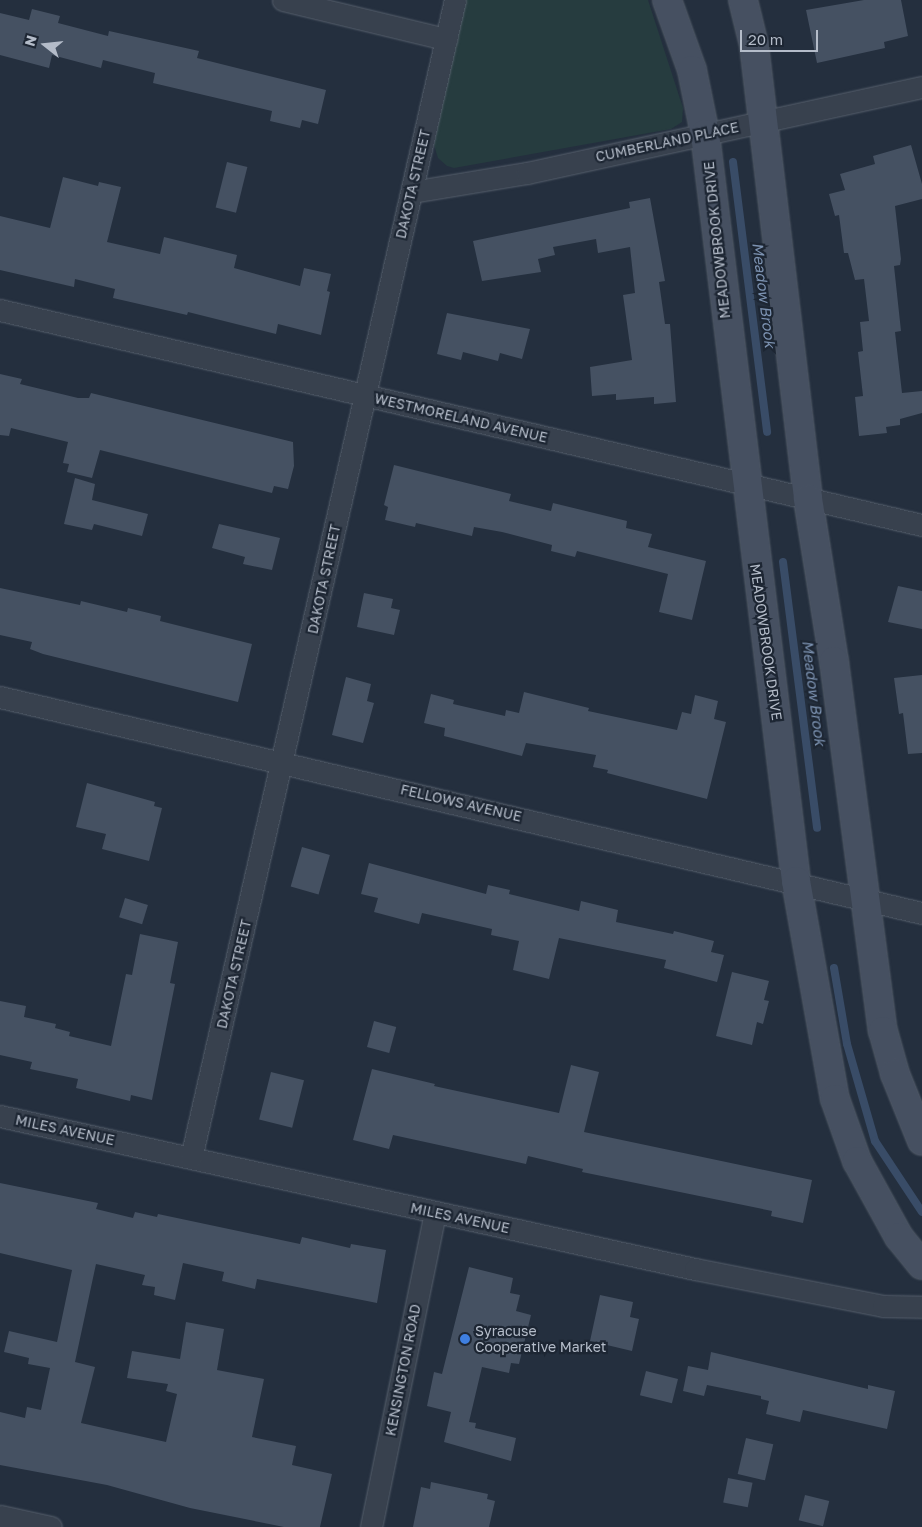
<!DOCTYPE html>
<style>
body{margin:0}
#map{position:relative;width:922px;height:1527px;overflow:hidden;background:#242f3e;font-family:"Golos Text",sans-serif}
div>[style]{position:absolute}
.green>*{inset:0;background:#263c3f}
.stream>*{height:8px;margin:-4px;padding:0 4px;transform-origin:4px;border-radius:4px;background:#394c67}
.building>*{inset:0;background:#455162;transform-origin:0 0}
.roads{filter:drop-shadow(0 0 1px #565f6c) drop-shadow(0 0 1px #565f6c)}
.street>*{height:21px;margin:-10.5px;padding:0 10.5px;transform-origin:10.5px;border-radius:10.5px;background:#38414e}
.secondary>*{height:28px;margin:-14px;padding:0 14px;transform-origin:14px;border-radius:14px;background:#465061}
.dots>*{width:14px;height:14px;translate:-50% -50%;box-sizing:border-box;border:2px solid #1d2633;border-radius:50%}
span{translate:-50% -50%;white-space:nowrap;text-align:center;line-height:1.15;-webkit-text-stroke:4.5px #1d2633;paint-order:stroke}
.street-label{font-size:14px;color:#b4bcc9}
.poi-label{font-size:14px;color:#b4bcc9}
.left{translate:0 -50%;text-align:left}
.water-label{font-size:15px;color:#7c92b1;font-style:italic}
.north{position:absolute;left:20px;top:20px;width:50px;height:50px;-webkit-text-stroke:4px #1d2633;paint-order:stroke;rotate:286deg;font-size:14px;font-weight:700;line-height:20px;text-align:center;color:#b4bcc9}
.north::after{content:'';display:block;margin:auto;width:18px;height:22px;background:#b4bcc9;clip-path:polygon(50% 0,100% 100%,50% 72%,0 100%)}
.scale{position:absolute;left:740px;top:30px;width:78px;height:22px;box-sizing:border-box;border:2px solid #b4bcc9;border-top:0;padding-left:6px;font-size:15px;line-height:18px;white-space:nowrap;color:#b4bcc9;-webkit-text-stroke:4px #1d2633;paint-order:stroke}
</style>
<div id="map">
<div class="green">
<i style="clip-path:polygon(464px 0,648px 0,683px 108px,682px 122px,671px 129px,454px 168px,447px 166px,438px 158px,434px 145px)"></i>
</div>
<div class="stream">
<i style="left:733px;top:162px;width:272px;rotate:82.8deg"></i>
<i style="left:783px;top:562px;width:268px;rotate:82.7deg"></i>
<i style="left:834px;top:968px;width:77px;rotate:80.3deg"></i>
<i style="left:847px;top:1044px;width:101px;rotate:73.9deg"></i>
<i style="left:875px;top:1141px;width:85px;rotate:56.5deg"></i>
</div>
<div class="building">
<i style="clip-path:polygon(864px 0,901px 0,908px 36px,884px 42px,885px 48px,817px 63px,806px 10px)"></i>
<i style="clip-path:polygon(32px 9px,60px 16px,58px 23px,108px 36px,109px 31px,199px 51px,197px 58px,326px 90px,318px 124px,302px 120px,300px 128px,270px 121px,272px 111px,153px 83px,155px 73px,103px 60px,101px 68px,52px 55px,49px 68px,0 55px,0 13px,29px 20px)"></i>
<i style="clip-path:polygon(911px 145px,922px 184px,922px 199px,895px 206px,901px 259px,900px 265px,894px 266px,901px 331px,895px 332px,902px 393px,922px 391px,922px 413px,900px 419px,900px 425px,886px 427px,887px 433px,859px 436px,855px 397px,863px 396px,858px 352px,863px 351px,860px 322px,869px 321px,864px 279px,855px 280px,848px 253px,844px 253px,839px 215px,835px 216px,829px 194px,845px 190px,840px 174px,875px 164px,873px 156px)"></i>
<i style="left:227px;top:162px;width:21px;height:47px;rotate:14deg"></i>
<i style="clip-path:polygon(63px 177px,98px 186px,99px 182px,121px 187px,107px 242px,160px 254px,164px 237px,237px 255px,234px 268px,300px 286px,304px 268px,331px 274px,327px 291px,330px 292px,321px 335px,278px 324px,276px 334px,188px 312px,187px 315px,113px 298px,115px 289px,75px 279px,74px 287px,0 270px,0 216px,50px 228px)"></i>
<i style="clip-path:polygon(650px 198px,665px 281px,659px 282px,665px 324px,670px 324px,676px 402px,654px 404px,654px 397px,616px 400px,616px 394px,592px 396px,590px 367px,632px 360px,623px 295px,635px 293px,630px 247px,598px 253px,596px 239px,553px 247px,555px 255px,538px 259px,541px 272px,482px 281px,473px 241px,630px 208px,629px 202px)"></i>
<i style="clip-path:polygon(447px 313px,530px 329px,522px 359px,500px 353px,498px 361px,463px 352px,461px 360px,437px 354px)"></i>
<i style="clip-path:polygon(0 374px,22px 379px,20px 384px,78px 398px,89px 398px,91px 393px,293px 442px,294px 466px,288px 489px,274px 486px,272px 493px,100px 450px,92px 478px,67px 472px,69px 464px,63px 463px,68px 442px,11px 428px,9px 436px,0 435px)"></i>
<i style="clip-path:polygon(394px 465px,511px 494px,509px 501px,551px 511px,553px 503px,627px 521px,626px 528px,652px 534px,648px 547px,706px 561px,692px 620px,659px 612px,668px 574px,577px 551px,575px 557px,551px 551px,552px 545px,502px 532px,474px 527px,472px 536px,416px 523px,415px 527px,385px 520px,388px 507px,384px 505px)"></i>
<i style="clip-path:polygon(75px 478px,95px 484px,92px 500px,148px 514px,142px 536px,94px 524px,92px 530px,64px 524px)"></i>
<i style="clip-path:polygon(219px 524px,280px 538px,272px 570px,243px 564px,245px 557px,212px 548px)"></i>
<i style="clip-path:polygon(898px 586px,922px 591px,922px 629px,888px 622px)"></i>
<i style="clip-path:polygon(0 588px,80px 605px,81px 601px,127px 612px,128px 608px,161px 616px,160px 621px,252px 644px,238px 702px,43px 654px,30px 649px,32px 642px,0 635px)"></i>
<i style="clip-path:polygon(364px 593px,393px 599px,391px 608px,400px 610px,394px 635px,357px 627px)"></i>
<i style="clip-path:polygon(922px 675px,922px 753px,908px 754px,903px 713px,899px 714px,894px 678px)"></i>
<i style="clip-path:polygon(346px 677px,371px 684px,367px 701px,374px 703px,363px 743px,332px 735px)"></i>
<i style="clip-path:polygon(524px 692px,589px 708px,588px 711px,677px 730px,682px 712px,691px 714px,695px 695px,718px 701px,714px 719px,726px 722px,707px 799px,607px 773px,608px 770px,593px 767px,596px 755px,526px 743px,522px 756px,444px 736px,445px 728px,424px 723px,431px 694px,454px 700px,453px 704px,505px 716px,506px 710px,519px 713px)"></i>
<i style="clip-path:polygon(87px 783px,155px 802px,154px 806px,162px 808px,149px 861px,102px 849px,106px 834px,76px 827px)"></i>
<i style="left:302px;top:847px;width:29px;height:41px;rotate:16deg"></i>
<i style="clip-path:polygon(369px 863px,486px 894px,488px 885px,510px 890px,509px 894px,579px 911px,581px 901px,618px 910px,616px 922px,673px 934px,674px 931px,714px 941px,711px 952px,724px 955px,717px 982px,664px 968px,666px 960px,559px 938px,549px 979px,513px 970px,519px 941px,491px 935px,492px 929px,422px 913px,419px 924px,374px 912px,378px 898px,361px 894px)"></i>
<i style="left:125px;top:898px;width:24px;height:20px;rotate:17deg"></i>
<i style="clip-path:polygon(140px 934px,178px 942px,170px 983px,175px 984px,152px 1100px,131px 1095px,130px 1101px,76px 1088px,78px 1079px,30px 1069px,32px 1062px,0 1055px,0 1001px,26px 1006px,24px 1017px,56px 1024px,55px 1028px,70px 1032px,69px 1036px,111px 1046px,126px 974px,132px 975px)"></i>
<i style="clip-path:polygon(732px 972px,769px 981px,764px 1000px,769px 1001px,763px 1024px,757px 1022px,752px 1045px,716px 1036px)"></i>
<i style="left:374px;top:1021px;width:23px;height:27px;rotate:15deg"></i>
<i style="clip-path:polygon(571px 1065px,599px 1072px,584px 1132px,812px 1180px,803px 1223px,771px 1216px,772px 1211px,582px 1172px,583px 1169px,528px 1156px,526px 1164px,393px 1135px,389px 1149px,353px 1140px,372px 1069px,435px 1084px,434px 1086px,559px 1113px)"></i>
<i style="left:271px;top:1072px;width:34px;height:49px;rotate:14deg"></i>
<i style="clip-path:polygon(0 1183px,98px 1203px,96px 1209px,133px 1218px,135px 1212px,157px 1217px,158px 1214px,300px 1244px,302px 1237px,350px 1248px,351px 1244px,386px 1250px,377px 1303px,257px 1279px,255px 1289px,222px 1281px,224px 1272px,183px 1263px,175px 1300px,154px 1295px,155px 1287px,142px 1285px,145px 1275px,96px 1264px,75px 1362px,95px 1367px,81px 1423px,166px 1442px,177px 1394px,166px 1391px,168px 1384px,127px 1378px,132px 1351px,180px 1359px,186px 1322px,224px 1329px,217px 1370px,264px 1379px,252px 1437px,296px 1446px,292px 1465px,332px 1474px,320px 1527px,284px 1527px,190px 1508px,107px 1485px,0 1465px,0 1412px,25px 1418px,27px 1407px,41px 1410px,50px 1368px,28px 1364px,29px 1358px,4px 1352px,9px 1331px,57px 1342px,72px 1270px,0 1253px)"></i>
<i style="clip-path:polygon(469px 1267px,513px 1278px,510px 1293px,520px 1295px,516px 1311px,531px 1315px,519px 1364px,511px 1363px,509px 1373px,482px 1367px,469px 1422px,476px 1423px,475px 1428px,516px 1438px,511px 1461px,444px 1442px,451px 1412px,427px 1406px,434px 1372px,442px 1374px)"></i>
<i style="clip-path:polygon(600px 1295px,633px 1302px,630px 1317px,639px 1319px,632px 1351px,590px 1341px)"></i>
<i style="clip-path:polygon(711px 1352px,868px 1389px,868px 1385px,895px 1391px,887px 1429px,803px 1410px,800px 1422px,766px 1414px,769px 1401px,761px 1399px,761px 1396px,707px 1385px,704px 1396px,683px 1391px,688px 1366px,708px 1370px)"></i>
<i style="left:646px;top:1371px;width:33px;height:25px;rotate:14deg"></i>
<i style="left:746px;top:1438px;width:28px;height:37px;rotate:13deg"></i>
<i style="left:728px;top:1478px;width:25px;height:25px;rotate:11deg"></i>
<i style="clip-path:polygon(431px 1482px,488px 1494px,487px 1499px,495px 1501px,489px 1527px,413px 1527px,421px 1487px,430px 1489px)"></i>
<i style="left:805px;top:1495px;width:25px;height:26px;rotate:14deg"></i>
</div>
<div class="roads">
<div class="street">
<i style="left:283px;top:0;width:168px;rotate:13.5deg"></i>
<i style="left:412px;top:192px;width:117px;rotate:-9.4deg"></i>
<i style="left:527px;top:173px;width:404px;rotate:-12.3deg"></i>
<i style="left:0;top:310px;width:947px;rotate:13.13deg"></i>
<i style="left:0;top:697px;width:947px;rotate:13.19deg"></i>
<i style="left:0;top:1116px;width:712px;rotate:12.42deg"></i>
<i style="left:695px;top:1269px;width:192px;rotate:11.1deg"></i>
<i style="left:883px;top:1306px;width:39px;rotate:1deg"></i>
<i style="left:191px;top:1158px;width:1188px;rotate:-77.16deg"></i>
<i style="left:0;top:1516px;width:52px;rotate:12.2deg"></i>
<i style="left:371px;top:1527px;width:320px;rotate:-78.5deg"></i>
</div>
<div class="secondary">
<i style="left:667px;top:0;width:74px;rotate:70.3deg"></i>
<i style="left:692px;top:70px;width:65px;rotate:78.5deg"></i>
<i style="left:705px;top:134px;width:753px;rotate:83.05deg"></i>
<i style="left:796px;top:881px;width:221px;rotate:79.9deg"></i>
<i style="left:835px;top:1099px;width:66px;rotate:70.5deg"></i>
<i style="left:857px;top:1161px;width:87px;rotate:61.1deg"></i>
<i style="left:899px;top:1237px;width:36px;rotate:51deg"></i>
<i style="left:743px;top:0;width:46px;rotate:76.3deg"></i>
<i style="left:754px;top:45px;width:457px;rotate:83.2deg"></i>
<i style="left:808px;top:499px;width:164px;rotate:80.9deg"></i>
<i style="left:834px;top:661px;width:373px;rotate:82.5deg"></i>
<i style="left:883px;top:1031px;width:45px;rotate:74.4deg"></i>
<i style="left:895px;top:1074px;width:72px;rotate:68.1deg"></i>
</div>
</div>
<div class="dots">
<i style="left:465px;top:1339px;background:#3f7fe0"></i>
</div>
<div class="street-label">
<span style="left:667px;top:142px;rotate:-12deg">CUMBERLAND PLACE</span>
<span style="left:413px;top:184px;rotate:-77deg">DAKOTA STREET</span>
<span style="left:717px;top:240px;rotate:-96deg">MEADOWBROOK DRIVE</span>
<span style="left:461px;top:418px;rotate:13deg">WESTMORELAND AVENUE</span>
<span style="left:324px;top:579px;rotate:-78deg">DAKOTA STREET</span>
<span style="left:766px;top:642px;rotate:82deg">MEADOWBROOK DRIVE</span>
<span style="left:461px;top:803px;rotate:13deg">FELLOWS AVENUE</span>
<span style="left:234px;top:974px;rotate:-77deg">DAKOTA STREET</span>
<span style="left:65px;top:1130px;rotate:12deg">MILES AVENUE</span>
<span style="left:460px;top:1218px;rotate:12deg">MILES AVENUE</span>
<span style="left:403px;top:1370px;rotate:-79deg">KENSINGTON ROAD</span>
</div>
<div class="poi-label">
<span class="left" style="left:475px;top:1339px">Syracuse<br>Cooperative Market</span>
</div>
<div class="water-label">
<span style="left:764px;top:295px;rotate:83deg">Meadow Brook</span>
<span style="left:814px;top:693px;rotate:83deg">Meadow Brook</span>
</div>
<div class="north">N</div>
<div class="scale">20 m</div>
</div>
